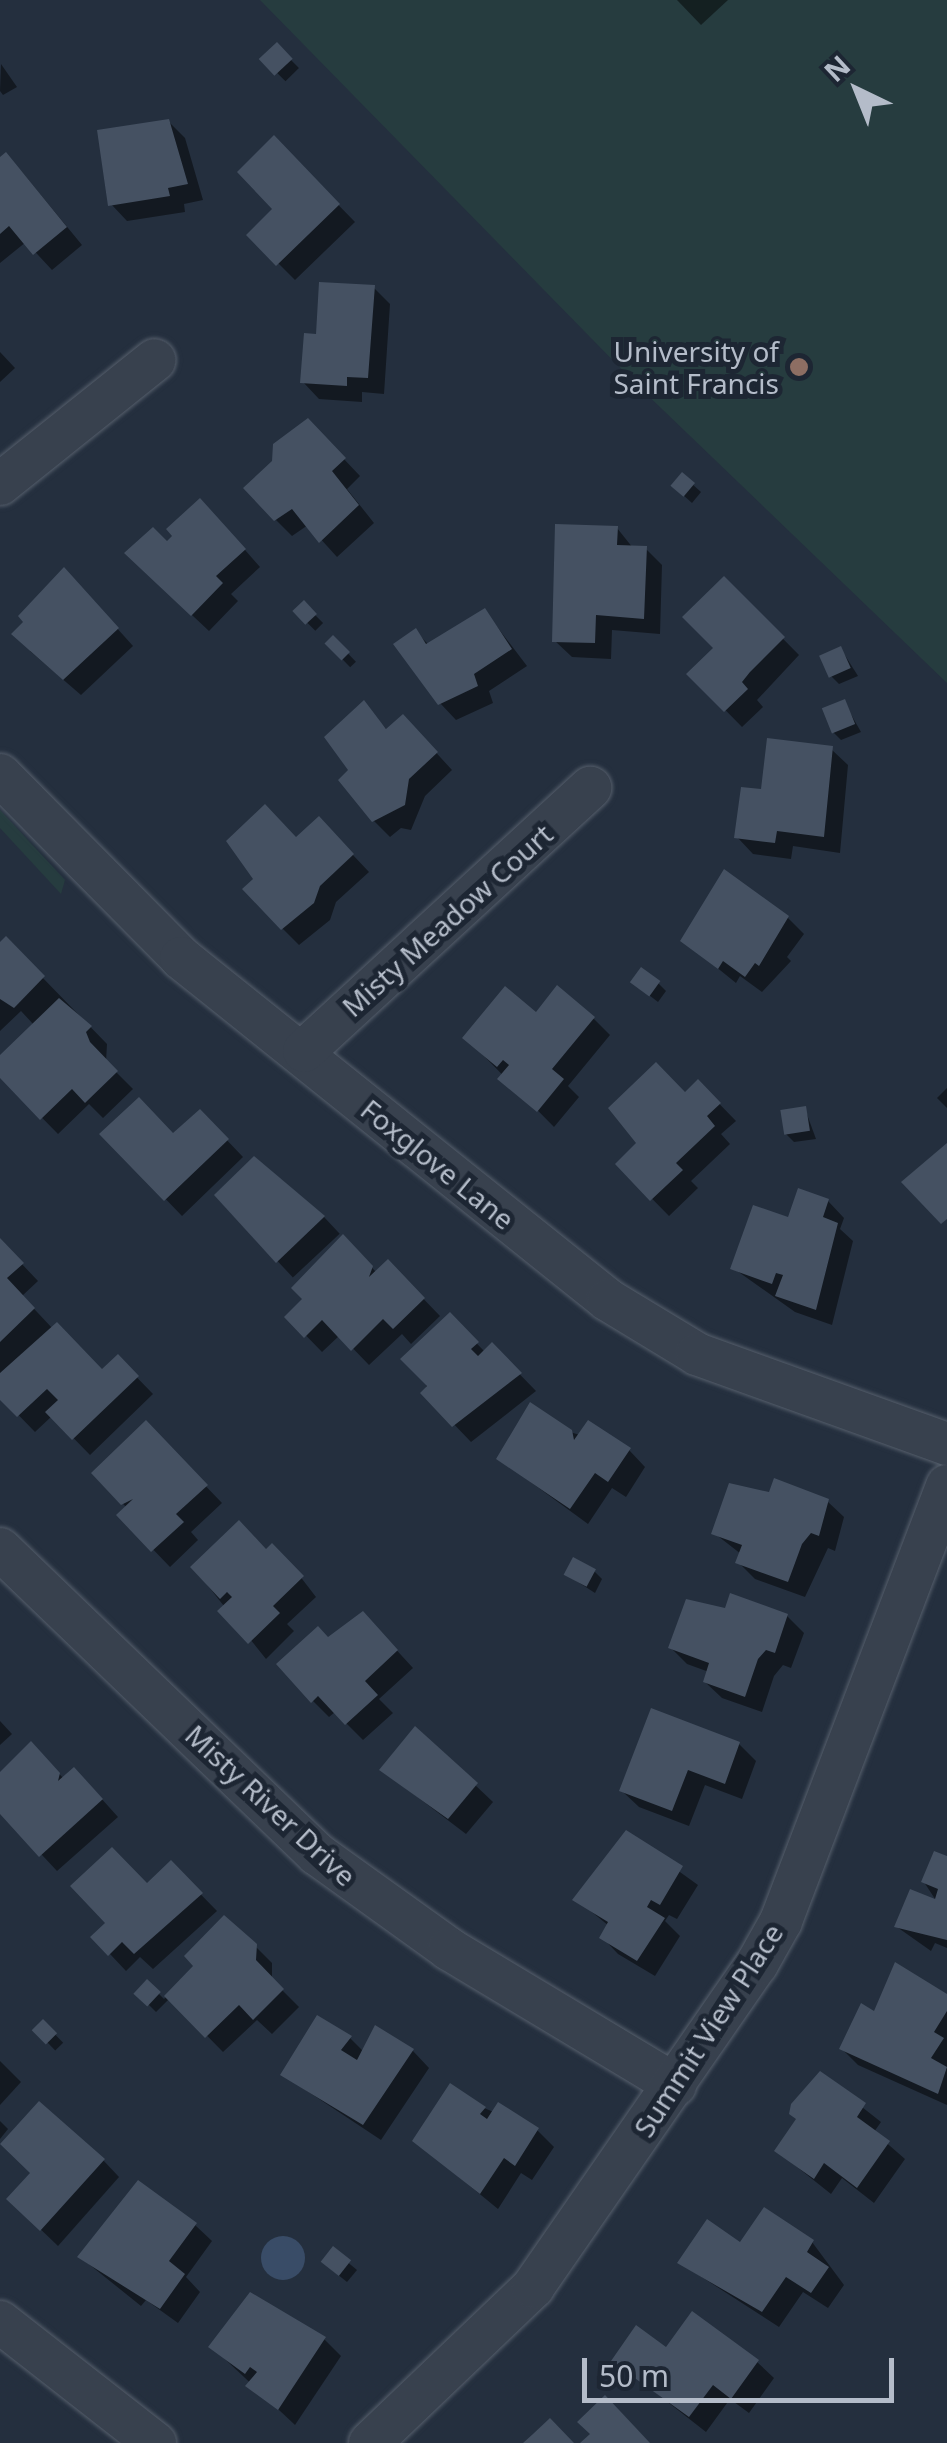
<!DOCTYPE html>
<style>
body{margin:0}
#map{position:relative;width:947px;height:2443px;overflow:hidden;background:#242f3e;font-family:"Noto Sans",sans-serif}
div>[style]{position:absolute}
.green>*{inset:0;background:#263c3f}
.water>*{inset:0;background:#394c67}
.round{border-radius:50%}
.shadow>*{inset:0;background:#0007;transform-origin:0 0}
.building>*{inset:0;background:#455162;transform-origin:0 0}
.roads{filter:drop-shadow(0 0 2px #565f6c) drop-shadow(0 0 2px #565f6c)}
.street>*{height:42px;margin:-21px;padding:0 21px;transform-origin:21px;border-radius:21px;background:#38414e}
.dots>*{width:28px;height:28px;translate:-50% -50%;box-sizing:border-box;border:5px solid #1d2633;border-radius:50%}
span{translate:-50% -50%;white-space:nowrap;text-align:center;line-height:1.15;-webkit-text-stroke:10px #1d2633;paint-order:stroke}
.poi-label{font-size:28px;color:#b4bcc9}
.right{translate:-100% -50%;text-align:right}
.street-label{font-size:28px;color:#b4bcc9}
.north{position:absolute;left:807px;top:40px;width:100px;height:100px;-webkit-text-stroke:8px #1d2633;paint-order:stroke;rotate:317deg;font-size:28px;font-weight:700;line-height:40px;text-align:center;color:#b4bcc9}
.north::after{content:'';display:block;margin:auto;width:35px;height:45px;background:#b4bcc9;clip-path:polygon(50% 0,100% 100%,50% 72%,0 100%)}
.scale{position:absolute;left:582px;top:2358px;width:312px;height:45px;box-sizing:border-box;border:5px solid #b4bcc9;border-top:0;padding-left:12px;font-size:30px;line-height:35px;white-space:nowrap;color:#b4bcc9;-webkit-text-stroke:8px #1d2633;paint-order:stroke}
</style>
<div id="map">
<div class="green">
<i style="clip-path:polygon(260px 0,947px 0,947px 683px,637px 385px)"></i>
<i style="clip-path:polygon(0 810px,65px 880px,61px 894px,0 828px)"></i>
</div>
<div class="water">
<i class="round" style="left:261px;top:2236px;width:44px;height:44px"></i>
</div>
<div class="shadow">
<i style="clip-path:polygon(677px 0,728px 0,701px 25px)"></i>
<i style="left:277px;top:46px;width:31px;height:19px;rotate:45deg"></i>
<i style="clip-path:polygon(1px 64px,17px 87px,3px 95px,0 91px)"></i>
<i style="clip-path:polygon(168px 121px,185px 138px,203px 200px,184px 204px,185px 212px,127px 221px,111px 204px)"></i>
<i style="clip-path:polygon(274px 139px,355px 222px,295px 280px,250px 235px,276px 209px)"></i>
<i style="clip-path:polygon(0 161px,22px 172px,82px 245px,52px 270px,26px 242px,0 263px)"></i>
<i style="clip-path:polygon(374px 288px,390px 304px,384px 394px,362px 392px,362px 402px,319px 399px,303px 382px,318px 337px)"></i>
<i style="clip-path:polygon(0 352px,15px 368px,0 382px)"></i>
<i style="clip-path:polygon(324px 438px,360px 476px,347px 489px,374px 523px,337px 557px,308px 525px,292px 536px,276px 520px)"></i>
<i style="clip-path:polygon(682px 475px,701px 492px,692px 503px,682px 494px)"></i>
<i style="clip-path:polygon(217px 518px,260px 567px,231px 594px,238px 601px,209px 631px,144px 570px,167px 544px)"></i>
<i style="clip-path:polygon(617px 528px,633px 548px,646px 549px,662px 565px,660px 634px,612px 630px,611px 659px,572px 657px,555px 641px)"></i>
<i style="clip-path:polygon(724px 579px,799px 655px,757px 700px,763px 707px,742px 727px,690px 674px,716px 648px)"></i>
<i style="clip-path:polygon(80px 587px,133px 646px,81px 695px,30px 651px)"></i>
<i style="left:304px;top:604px;width:27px;height:11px;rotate:45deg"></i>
<i style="clip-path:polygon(485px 611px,527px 666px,489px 691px,493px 703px,456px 720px,440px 703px,415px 631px,429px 645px)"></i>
<i style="left:333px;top:638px;width:33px;height:8px;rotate:46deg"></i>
<i style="clip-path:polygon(841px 649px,858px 676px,839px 684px,831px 676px)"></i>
<i style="clip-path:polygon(844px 702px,861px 732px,841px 740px,833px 732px)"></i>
<i style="clip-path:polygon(364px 704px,388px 731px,419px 734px,452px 770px,425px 796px,411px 830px,401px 828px,390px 837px,374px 821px,352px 771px)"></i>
<i style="clip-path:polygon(831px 749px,848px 765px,840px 853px,793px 846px,791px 859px,753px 854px,737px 837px,764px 792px)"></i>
<i style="clip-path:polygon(335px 836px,369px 872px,336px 902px,330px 920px,299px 945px,282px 928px,296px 840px)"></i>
<i style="clip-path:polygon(788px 918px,804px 934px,787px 957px,791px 961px,762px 992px,740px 976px,736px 983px,684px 941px)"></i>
<i style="clip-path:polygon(6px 940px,107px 1044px,106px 1062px,133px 1089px,103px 1118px,89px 1104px,58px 1134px,0 1075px,0 1058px,34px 1025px,21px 1011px,0 1031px,0 946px)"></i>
<i style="clip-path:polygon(632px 982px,658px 983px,666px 991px,658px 1002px)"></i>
<i style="clip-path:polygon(537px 1016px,594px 1019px,610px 1035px,568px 1086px,579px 1097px,554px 1127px,482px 1054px)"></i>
<i style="clip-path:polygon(698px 1082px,736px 1121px,721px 1134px,730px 1144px,691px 1181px,698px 1188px,669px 1216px,618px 1164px)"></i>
<i style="clip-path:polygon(947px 1088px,947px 1108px,937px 1098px)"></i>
<i style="clip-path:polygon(805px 1109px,816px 1139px,794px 1142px,786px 1134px)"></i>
<i style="clip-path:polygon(200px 1112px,243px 1157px,182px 1216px,103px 1134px,174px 1136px)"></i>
<i style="clip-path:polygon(828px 1201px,844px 1218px,840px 1229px,853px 1241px,832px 1325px,795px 1312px,733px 1268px,789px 1220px)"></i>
<i style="left:324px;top:1217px;width:23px;height:64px;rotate:47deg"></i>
<i style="clip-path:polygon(343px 1238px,377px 1273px,388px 1262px,440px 1316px,411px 1344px,402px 1334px,369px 1365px,340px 1335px,322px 1352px,288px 1317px,306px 1300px)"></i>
<i style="clip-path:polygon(0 1241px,38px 1281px,22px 1296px,53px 1329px,102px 1372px,118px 1358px,153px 1394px,90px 1455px,52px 1416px,35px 1432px,0 1396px)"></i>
<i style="clip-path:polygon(450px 1316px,485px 1352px,492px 1346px,536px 1391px,471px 1442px,424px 1393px)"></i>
<i style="clip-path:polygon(146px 1424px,222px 1503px,191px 1532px,198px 1540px,170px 1567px,120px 1515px,127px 1508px,94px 1473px)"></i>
<i style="clip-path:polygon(570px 1432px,629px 1450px,645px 1467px,626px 1497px,612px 1488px,588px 1524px,499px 1459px)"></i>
<i style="clip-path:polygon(771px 1494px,827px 1501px,844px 1517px,835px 1551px,828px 1548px,805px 1597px,755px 1579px,738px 1562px,741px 1554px,714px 1533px)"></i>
<i style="clip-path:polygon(266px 1552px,289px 1562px,316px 1597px,287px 1624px,294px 1631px,266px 1659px,193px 1567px)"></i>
<i style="clip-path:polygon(594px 1571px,602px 1579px,595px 1593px,567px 1575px)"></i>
<i style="clip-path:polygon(726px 1611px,787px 1616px,804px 1633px,791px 1668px,783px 1665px,774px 1676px,762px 1712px,722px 1698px,705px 1682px,709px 1672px,687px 1664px,671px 1648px)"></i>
<i style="clip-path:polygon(379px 1631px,413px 1668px,379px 1699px,393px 1713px,363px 1740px,335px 1712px,329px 1717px,313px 1701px,328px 1640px)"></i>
<i style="clip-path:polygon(0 1721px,12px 1734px,0 1745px)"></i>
<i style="clip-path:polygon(416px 1729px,493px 1802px,466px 1834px,382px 1770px)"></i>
<i style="clip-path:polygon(739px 1744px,756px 1761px,742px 1799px,705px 1785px,689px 1826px,639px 1807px,622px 1791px)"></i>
<i style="clip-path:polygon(47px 1761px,64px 1779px,91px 1787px,118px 1817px,57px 1871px,0 1810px,0 1775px)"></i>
<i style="clip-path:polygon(627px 1834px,698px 1885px,677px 1919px,669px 1915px,665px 1921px,680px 1936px,655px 1976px,618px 1954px,602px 1937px,609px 1926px,576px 1899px)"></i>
<i style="clip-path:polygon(947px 1859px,947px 1948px,935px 1943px,931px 1951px,897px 1927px,937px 1902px,924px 1882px)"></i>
<i style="clip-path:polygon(171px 1864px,217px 1911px,153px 1969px,140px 1957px,126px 1971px,94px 1937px)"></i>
<i style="clip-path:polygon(255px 1946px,272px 1963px,272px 1980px,299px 2007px,272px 2034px,257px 2020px,223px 2052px,170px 1998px,156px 2012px,137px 1993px,147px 1982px,164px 1999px,197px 1966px)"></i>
<i style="clip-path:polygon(947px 1997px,947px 2105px,858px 2065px,842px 2049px,876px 2015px)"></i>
<i style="left:43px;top:2022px;width:29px;height:11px;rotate:46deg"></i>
<i style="clip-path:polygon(350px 2038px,364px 2052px,413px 2051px,429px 2068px,381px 2140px,283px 2075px)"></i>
<i style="clip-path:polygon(0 2061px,21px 2082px,0 2105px)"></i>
<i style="clip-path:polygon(820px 2074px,881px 2122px,874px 2132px,905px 2159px,874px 2203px,842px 2178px,831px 2194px,777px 2151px,799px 2120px,794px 2105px)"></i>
<i style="clip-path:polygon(484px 2108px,537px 2130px,554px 2147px,532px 2180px,521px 2173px,498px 2209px,415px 2141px)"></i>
<i style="clip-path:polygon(0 2121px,8px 2129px,0 2139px)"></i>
<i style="clip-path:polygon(103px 2160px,119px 2177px,58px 2246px,9px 2199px)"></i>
<i style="clip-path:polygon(195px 2225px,212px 2241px,186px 2277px,200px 2292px,178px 2323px,146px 2300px,141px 2306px,80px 2257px)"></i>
<i style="clip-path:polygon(812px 2242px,844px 2285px,828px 2308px,803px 2292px,779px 2327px,680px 2263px,741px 2245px)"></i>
<i style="clip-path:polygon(333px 2250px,357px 2270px,347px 2282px,332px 2270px)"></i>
<i style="clip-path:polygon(324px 2339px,341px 2356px,295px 2425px,212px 2347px)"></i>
<i style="clip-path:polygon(667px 2350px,757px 2362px,774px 2378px,749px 2413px,730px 2399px,706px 2432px,614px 2360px)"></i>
</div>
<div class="building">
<i style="left:277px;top:42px;width:23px;height:25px;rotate:47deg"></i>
<i style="clip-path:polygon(169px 119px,188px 184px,168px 188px,170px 196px,108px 206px,97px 130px)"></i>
<i style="clip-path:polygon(274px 135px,340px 204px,276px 266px,246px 235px,272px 209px,237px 172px)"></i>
<i style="clip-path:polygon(6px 152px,67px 227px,33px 255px,9px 226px,0 234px,0 157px)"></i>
<i style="clip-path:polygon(319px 282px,375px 285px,368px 378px,347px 377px,347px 386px,300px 383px,304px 333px,316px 334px)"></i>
<i style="clip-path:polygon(308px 418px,346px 458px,332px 471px,359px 505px,319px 543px,292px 509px,274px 521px,243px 488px,272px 461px,273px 444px)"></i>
<i style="left:682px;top:472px;width:17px;height:18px;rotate:40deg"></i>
<i style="clip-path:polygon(200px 498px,246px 549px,216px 576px,223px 583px,191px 616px,124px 553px,153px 527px,167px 541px,172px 536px,166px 529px)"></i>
<i style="clip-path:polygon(555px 524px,618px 526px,617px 545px,647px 546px,644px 619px,596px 615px,595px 643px,552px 642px)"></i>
<i style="clip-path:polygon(64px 567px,119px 628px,63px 680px,11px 634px,23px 622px,18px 616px)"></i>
<i style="clip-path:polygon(724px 576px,785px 637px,750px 672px,742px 682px,748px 689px,724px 712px,686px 674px,713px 648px,682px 617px)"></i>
<i style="left:304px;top:600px;width:19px;height:16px;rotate:47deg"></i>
<i style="clip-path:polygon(485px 608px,512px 649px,474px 674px,478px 686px,438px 705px,393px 644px,416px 628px,426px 644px)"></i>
<i style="left:333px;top:635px;width:24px;height:12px;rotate:45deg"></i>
<i style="left:841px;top:646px;width:24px;height:24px;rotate:66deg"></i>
<i style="left:845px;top:699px;width:27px;height:25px;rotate:68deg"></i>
<i style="clip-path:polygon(364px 700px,386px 729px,403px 714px,438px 752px,409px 779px,405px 805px,372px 822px,338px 780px,348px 770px,324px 737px)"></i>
<i style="clip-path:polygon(767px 738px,833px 746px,824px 837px,777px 831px,775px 843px,734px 838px,741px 787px,761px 789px)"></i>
<i style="clip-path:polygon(265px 804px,296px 837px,319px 816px,354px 854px,320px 886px,314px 903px,281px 930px,242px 889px,253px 879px,226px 841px)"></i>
<i style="clip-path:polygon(724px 869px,789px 916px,759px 966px,755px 963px,745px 977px,723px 961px,718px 969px,680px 941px)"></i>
<i style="clip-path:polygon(6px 936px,45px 976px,14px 1008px,0 999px,0 942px)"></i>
<i style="left:641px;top:967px;width:24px;height:19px;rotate:36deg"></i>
<i style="clip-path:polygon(557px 985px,595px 1017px,552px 1069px,564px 1079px,537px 1112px,497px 1079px,509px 1065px,503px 1060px,497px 1067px,462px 1038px,505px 986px,536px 1012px)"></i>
<i style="clip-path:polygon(59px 998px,92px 1026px,86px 1032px,90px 1042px,118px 1071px,85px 1103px,72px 1089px,40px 1120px,0 1078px,0 1055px)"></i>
<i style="clip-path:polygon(656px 1062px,685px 1092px,698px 1079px,721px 1103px,707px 1116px,715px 1126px,676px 1163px,683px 1170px,650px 1201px,615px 1164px,636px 1143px,608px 1108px)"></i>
<i style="clip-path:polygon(139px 1097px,173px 1133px,200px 1109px,229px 1139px,164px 1201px,99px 1134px)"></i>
<i style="left:806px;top:1106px;width:25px;height:26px;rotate:81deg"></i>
<i style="clip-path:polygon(947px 1143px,947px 1219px,941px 1224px,901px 1182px)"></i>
<i style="clip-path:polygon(254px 1156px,325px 1216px,276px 1263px,214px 1195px)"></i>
<i style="clip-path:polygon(798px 1188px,829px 1199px,823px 1217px,838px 1223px,816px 1310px,775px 1296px,783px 1275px,776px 1273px,772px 1284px,730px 1269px,753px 1205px,788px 1217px)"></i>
<i style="clip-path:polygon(343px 1234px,373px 1266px,369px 1277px,388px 1259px,425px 1298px,393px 1329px,383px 1319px,351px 1351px,322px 1320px,304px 1338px,284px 1317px,302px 1299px,291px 1288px)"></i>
<i style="clip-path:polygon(0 1238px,24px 1263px,7px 1278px,35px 1308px,0 1342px)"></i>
<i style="clip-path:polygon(450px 1312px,479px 1342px,471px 1349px,478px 1356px,492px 1342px,522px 1373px,452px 1427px,420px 1393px,427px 1386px,400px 1359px)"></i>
<i style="clip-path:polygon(57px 1322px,102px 1369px,118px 1354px,139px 1376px,72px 1440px,45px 1412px,58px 1400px,47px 1389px,17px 1417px,0 1400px,0 1373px)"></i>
<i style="clip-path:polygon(530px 1402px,572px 1430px,574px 1440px,588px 1420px,631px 1448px,608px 1482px,595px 1473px,570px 1509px,496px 1459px)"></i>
<i style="clip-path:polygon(146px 1420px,208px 1485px,176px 1514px,184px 1522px,151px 1552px,116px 1515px,133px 1499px,121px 1505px,91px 1473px)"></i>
<i style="clip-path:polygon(774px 1478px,829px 1499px,819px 1536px,811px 1533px,802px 1544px,788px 1582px,735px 1563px,742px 1545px,711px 1534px,729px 1483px,769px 1492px)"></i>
<i style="clip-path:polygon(239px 1520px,266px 1549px,272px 1543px,304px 1576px,273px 1606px,280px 1613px,248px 1644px,217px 1611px,232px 1597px,227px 1592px,220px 1599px,190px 1567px)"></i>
<i style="left:573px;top:1557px;width:26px;height:20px;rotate:28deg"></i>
<i style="clip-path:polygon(730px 1593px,788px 1614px,775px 1653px,766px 1650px,758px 1659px,745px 1697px,703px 1682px,709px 1663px,668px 1648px,686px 1599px,725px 1608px)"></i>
<i style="clip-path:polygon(363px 1611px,398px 1650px,365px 1681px,378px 1695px,345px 1725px,318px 1696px,311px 1703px,276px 1664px,318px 1626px,328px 1637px)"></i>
<i style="clip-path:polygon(651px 1708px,740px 1742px,725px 1784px,688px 1770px,672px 1811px,619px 1791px)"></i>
<i style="clip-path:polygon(415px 1726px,478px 1783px,448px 1819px,379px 1770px)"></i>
<i style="clip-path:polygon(31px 1741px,60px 1773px,58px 1781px,74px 1767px,103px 1799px,39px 1857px,0 1814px,0 1772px)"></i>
<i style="clip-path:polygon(626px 1830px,683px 1866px,660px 1905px,651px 1900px,647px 1907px,665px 1918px,637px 1961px,599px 1938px,608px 1922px,572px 1900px)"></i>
<i style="clip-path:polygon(112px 1847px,147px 1883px,171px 1860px,203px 1893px,134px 1954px,122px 1942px,108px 1956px,90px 1937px,105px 1923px,70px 1886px)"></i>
<i style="clip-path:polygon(934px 1851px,947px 1856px,947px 1940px,894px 1927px,910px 1889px,935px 1899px,938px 1889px,921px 1882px)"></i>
<i style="clip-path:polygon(224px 1915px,257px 1944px,256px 1960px,284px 1989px,253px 2020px,239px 2005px,205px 2038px,164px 1996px,193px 1966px,184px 1956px)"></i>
<i style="clip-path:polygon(895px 1962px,947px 1994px,947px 2011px,934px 2032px,944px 2038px,931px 2058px,947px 2067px,938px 2094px,839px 2049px,861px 2003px,874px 2011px)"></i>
<i style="left:147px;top:1979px;width:19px;height:20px;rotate:43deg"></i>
<i style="clip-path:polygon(317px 2015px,352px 2036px,341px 2050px,357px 2060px,375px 2025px,414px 2049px,363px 2125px,280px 2075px)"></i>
<i style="left:43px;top:2019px;width:20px;height:16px;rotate:45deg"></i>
<i style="clip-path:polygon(820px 2071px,866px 2103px,857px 2117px,890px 2141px,857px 2188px,824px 2163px,814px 2179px,774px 2151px,796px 2119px,789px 2114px,791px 2104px)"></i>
<i style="clip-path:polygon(450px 2083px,486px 2107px,480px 2114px,487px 2119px,498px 2102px,539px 2128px,515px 2166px,504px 2158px,480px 2194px,412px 2141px)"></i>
<i style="clip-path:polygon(39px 2101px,105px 2159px,40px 2231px,6px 2199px,30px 2173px,0 2144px)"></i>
<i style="clip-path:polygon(138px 2180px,197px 2223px,169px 2261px,185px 2274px,160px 2309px,77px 2257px)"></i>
<i style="clip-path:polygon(764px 2207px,814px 2240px,807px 2252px,829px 2267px,811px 2293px,786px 2277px,762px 2312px,677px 2263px,707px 2219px,740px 2242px)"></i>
<i style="left:333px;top:2246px;width:23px;height:20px;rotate:38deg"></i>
<i style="clip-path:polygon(250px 2292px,326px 2337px,278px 2410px,245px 2386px,257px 2372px,250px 2367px,245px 2374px,208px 2347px)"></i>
<i style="clip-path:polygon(692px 2311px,759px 2360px,731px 2399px,713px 2385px,689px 2417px,611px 2361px,636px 2325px,666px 2347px)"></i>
<i style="clip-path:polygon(605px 2395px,650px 2443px,580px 2443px,590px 2434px,577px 2422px)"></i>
<i style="clip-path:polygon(550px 2418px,574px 2443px,523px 2443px,533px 2434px)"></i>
</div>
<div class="roads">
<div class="street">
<i style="left:0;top:484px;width:198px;rotate:-38.7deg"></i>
<i style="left:0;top:775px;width:257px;rotate:45.3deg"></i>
<i style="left:181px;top:958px;width:547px;rotate:38.69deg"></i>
<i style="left:608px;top:1300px;width:104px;rotate:31.2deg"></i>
<i style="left:697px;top:1354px;width:266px;rotate:19.8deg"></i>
<i style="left:304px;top:1051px;width:389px;rotate:-42.6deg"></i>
<i style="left:0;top:1549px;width:440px;rotate:43.9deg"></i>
<i style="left:317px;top:1854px;width:163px;rotate:35.7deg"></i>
<i style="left:449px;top:1949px;width:264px;rotate:31deg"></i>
<i style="left:0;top:2322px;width:197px;rotate:38deg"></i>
<i style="left:370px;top:2443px;width:226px;rotate:-43.7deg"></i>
<i style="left:533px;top:2287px;width:393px;rotate:-55.3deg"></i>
<i style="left:757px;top:1964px;width:49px;rotate:-60.8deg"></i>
<i style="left:781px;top:1921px;width:466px;rotate:-69.1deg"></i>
</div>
</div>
<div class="dots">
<i style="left:799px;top:367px;background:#8d6e63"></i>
</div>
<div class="poi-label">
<span class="right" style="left:779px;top:367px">University of<br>Saint Francis</span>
</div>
<div class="street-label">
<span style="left:447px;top:920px;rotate:-42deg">Misty Meadow Court</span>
<span style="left:438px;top:1164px;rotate:39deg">Foxglove Lane</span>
<span style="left:271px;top:1805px;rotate:43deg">Misty River Drive</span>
<span style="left:708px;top:2030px;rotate:-57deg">Summit View Place</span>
</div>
<div class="north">N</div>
<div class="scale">50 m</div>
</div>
